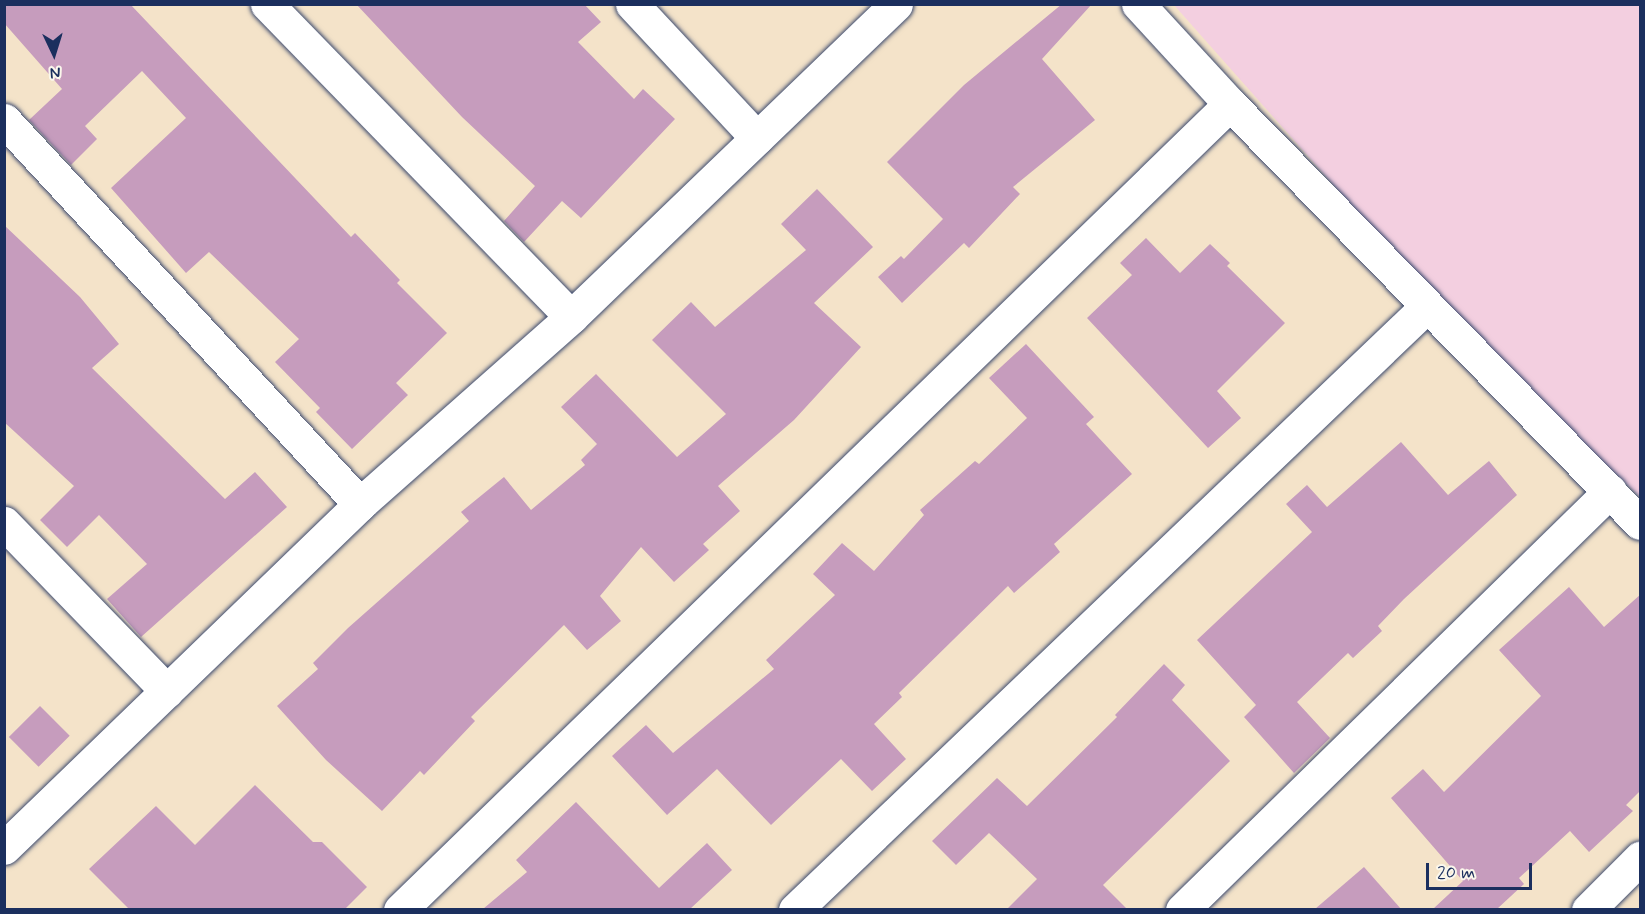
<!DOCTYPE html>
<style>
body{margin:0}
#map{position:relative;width:1645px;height:914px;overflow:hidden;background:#f4e3c9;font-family:Mynerve,sans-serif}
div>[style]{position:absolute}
.built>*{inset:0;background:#f3cfe0}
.building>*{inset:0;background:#c69cbd;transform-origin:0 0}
.roads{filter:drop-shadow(0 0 2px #3c4a6e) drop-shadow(0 0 2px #3c4a6e)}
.minor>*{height:33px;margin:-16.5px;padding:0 16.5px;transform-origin:16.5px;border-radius:16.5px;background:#fff}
span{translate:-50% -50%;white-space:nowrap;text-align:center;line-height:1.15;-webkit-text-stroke:6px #fbf7ec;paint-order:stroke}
.frame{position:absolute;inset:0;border:6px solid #1b2f5e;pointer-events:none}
.north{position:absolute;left:24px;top:24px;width:60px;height:60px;-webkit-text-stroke:4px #fbf7ec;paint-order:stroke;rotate:176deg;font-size:16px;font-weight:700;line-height:24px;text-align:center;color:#1b2f5e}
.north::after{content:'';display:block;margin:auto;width:21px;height:27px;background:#1b2f5e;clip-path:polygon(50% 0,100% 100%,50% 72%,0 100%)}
.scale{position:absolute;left:1426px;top:863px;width:106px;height:27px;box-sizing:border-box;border:3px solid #1b2f5e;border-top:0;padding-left:8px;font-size:18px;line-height:21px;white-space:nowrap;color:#1b2f5e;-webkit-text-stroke:4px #fbf7ec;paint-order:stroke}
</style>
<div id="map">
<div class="built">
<i style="clip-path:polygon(1174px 5px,1640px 5px,1640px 497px,1443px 308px)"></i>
</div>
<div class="building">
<i style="clip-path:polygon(4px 4px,130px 4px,351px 237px,355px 233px,400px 280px,397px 283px,447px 333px,396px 383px,408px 395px,352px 449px,316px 412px,320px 408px,275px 362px,299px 339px,209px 252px,186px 273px,111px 188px,186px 118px,142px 71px,85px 126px,97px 139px,71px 165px,29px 120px,62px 89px,4px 23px)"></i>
<i style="clip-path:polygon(356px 4px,584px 4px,601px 22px,578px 42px,634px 99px,643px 89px,675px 119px,581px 218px,562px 201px,524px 242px,504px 221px,535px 186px,462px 117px)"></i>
<i style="clip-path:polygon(1062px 4px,1092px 4px,1042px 59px,1095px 120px,1013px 187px,1020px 194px,969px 248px,964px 243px,902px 303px,878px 277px,901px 256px,904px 259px,943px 219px,887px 162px,964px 85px)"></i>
<i style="clip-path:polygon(817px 189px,873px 247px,814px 303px,861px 347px,794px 420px,718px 486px,740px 511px,703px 544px,709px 550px,674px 582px,641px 547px,600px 596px,621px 621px,587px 650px,564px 625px,471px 717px,475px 721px,424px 775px,420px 771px,382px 811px,326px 760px,277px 706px,318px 669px,313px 663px,348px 628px,469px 521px,461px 512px,504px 477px,531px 510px,585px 465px,581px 460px,597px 444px,561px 407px,596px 374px,677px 457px,726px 414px,652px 340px,691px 302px,715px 327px,806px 250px,781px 224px)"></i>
<i style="clip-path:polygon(4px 225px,80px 297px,119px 344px,92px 368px,225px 499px,255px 472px,287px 507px,141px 637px,107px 599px,147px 564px,99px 515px,67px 547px,40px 520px,74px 486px,4px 422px)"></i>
<i style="clip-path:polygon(1146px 238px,1180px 273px,1210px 244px,1230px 263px,1227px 266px,1285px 323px,1217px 391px,1241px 418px,1208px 448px,1087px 318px,1132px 275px,1120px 263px)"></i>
<i style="clip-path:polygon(1026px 344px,1094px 417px,1086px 424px,1132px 474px,1054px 544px,1060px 552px,1014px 593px,1008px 586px,899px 693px,902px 697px,874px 724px,906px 759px,872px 791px,841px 759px,771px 825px,717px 769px,667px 815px,612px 756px,646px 725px,673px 753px,774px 669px,766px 660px,835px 595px,813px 574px,842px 543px,874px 571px,924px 515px,920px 510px,975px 461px,979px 464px,1027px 418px,989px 378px)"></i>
<i style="clip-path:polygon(1401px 442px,1448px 495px,1489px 461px,1517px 495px,1404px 599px,1378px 626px,1382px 631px,1353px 658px,1348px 653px,1297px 702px,1330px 738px,1294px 773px,1244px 717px,1256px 705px,1197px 640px,1312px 532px,1286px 504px,1307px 485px,1327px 507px)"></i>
<i style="clip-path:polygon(1569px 587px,1604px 627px,1641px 594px,1641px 790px,1626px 805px,1633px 811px,1589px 852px,1570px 831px,1519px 878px,1524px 884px,1497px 909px,1433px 909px,1463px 881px,1391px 798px,1423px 769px,1444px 792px,1541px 696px,1499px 650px)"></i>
<i style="clip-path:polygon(1164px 664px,1185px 685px,1172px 700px,1230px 761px,1103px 885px,1127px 909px,1007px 909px,1037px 879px,989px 833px,956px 865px,932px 841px,997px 778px,1027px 806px,1117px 717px,1115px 715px)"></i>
<i style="left:40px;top:706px;width:42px;height:44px;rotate:45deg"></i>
<i style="clip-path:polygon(255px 785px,313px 842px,322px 842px,367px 887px,345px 909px,129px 909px,89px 869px,156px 806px,195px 845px)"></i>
<i style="clip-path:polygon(576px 802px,659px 888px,707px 843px,732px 870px,690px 909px,483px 909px,527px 872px,516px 860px)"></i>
<i style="clip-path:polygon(1364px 867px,1401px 909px,1315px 909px)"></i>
</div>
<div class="roads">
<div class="minor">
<i style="left:267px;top:4px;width:436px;rotate:45.8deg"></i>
<i style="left:632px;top:4px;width:183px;rotate:47deg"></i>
<i style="left:1138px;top:4px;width:136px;rotate:47.4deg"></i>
<i style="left:1230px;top:104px;width:586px;rotate:45.62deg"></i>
<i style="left:4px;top:120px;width:524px;rotate:47.17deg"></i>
<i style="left:4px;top:523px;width:234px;rotate:45.9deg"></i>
<i style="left:4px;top:848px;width:495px;rotate:-44deg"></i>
<i style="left:360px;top:504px;width:282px;rotate:-41.5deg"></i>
<i style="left:571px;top:317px;width:451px;rotate:-43.9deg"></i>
<i style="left:400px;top:910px;width:1157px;rotate:-44.16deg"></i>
<i style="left:795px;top:910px;width:874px;rotate:-43.7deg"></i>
<i style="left:1182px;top:910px;width:599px;rotate:-44.39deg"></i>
<i style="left:1588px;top:910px;width:74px;rotate:-45deg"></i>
</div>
</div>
<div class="frame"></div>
<div class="north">N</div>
<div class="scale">20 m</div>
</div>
